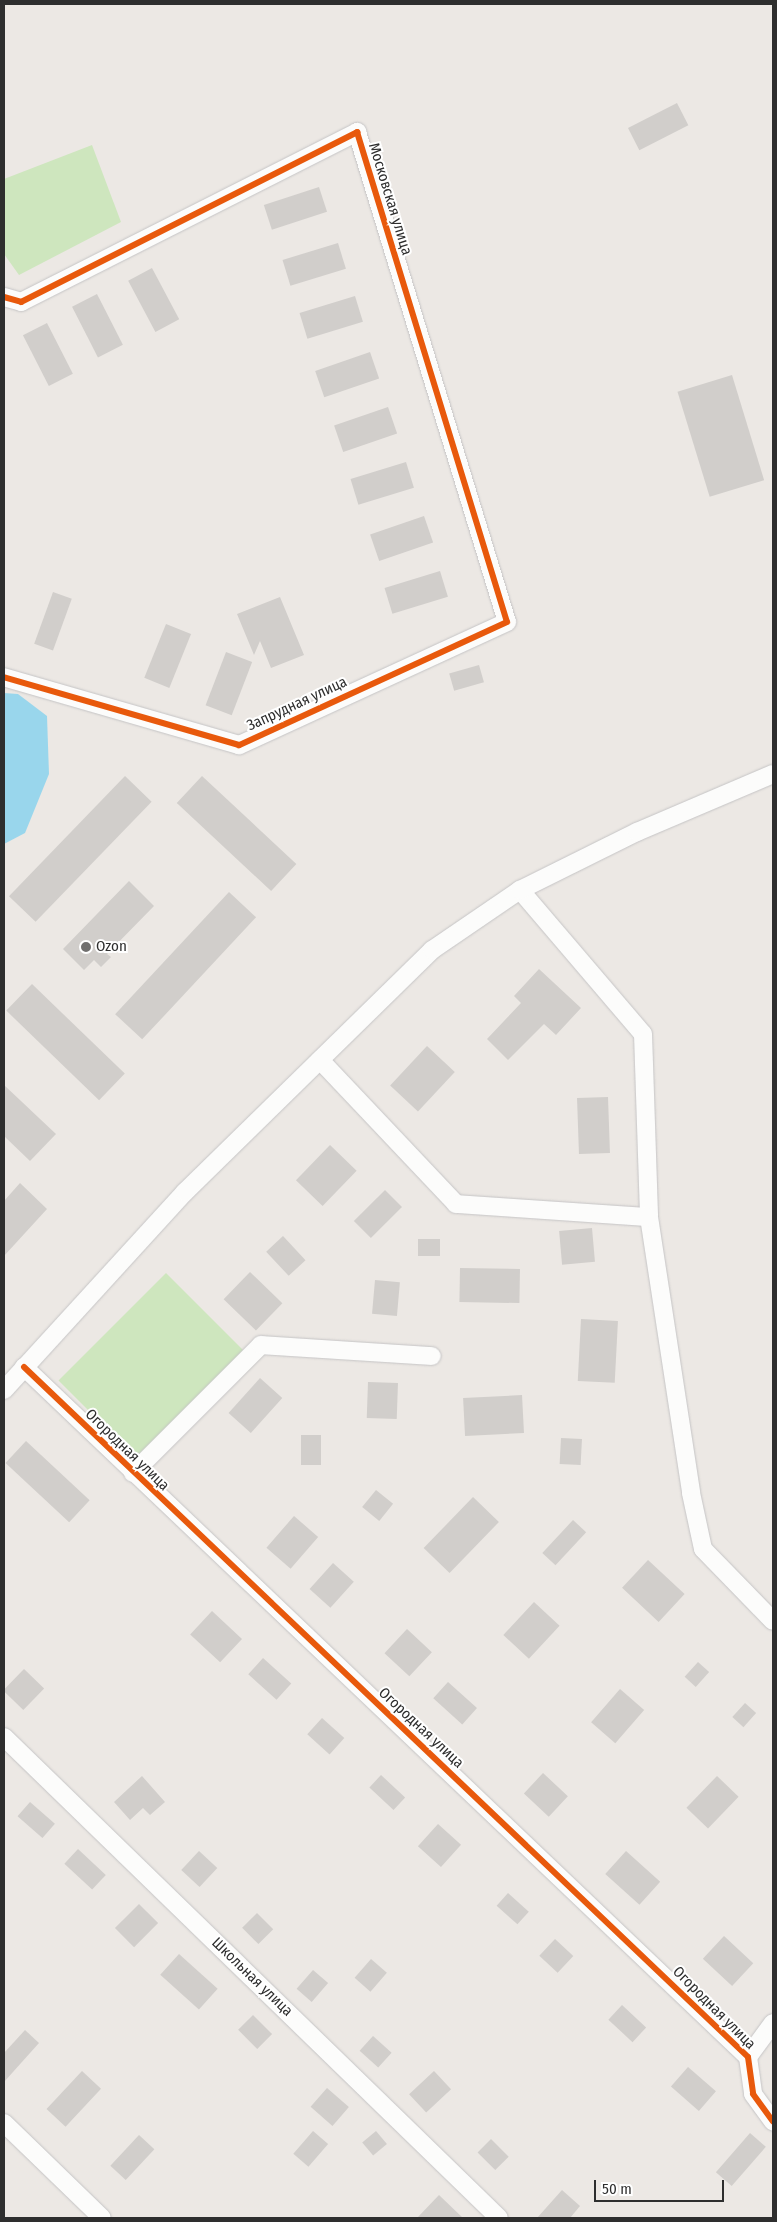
<!DOCTYPE html>
<meta charset="utf-8">
<style>
body{margin:0}
#map{position:relative;width:777px;height:2222px;overflow:hidden;background:#ece8e4;font-family:"Fira Sans Condensed",sans-serif}
div>[style]{position:absolute}
.green>*{inset:0;background:#cee6be;transform-origin:0 0}
.water>*{inset:0;background:#99d6ec}
.building>*{inset:0;background:#d1cecb;transform-origin:0 0}
.roads{filter:drop-shadow(0 0 1px #c5c4c5) drop-shadow(0 0 1px #c5c4c5)}
.street>*{height:18px;margin:-9px;padding:0 9px;transform-origin:9px;border-radius:9px;background:#fcfcfb}
.cycleway>*{height:6px;margin:-3px;padding:0 3px;transform-origin:3px;border-radius:3px;background:#e8590c}
.dots>*{width:14px;height:14px;translate:-50% -50%;box-sizing:border-box;border:2px solid #fff;border-radius:50%}
span{translate:-50% -50%;white-space:nowrap;text-align:center;line-height:1.15;-webkit-text-stroke:4px #fff;paint-order:stroke}
.street-label{font-size:15px;color:#2e2e2e}
.poi-label{font-size:15px;color:#2e2e2e}
.left{translate:0 -50%;text-align:left}
.frame{position:absolute;inset:0;border:5px solid #2e2e2e;pointer-events:none}
.scale{position:absolute;left:594px;top:2180px;width:130px;height:22px;box-sizing:border-box;border:2px solid #2e2e2e;border-top:0;padding-left:6px;font-size:15px;line-height:18px;white-space:nowrap;color:#2e2e2e;-webkit-text-stroke:4px #fff;paint-order:stroke}
</style>
<div id="map">
<div class="green">
<i style="clip-path:polygon(92px 145px,121px 222px,19px 275px,4px 254px,4px 179px)"></i>
<i style="left:166px;top:1273px;width:110px;height:152px;rotate:45deg"></i>
</div>
<div class="water">
<i style="clip-path:polygon(4px 693px,18px 694px,47px 716px,49px 774px,25px 833px,4px 844px)"></i>
</div>
<div class="building">
<i style="left:677px;top:103px;width:25px;height:55px;rotate:63deg"></i>
<i style="left:319px;top:187px;width:26px;height:58px;rotate:72deg"></i>
<i style="left:338px;top:243px;width:27px;height:58px;rotate:73deg"></i>
<i style="left:152px;top:268px;width:58px;height:27px;rotate:62deg"></i>
<i style="left:97px;top:294px;width:57px;height:28px;rotate:63deg"></i>
<i style="left:355px;top:296px;width:27px;height:58px;rotate:73deg"></i>
<i style="left:47px;top:323px;width:57px;height:27px;rotate:63deg"></i>
<i style="left:370px;top:352px;width:28px;height:58px;rotate:71deg"></i>
<i style="left:732px;top:375px;width:110px;height:57px;rotate:73deg"></i>
<i style="left:388px;top:407px;width:28px;height:57px;rotate:71deg"></i>
<i style="left:406px;top:462px;width:27px;height:58px;rotate:73deg"></i>
<i style="left:424px;top:516px;width:28px;height:57px;rotate:71deg"></i>
<i style="left:440px;top:571px;width:27px;height:58px;rotate:73deg"></i>
<i style="left:53px;top:592px;width:20px;height:55px;rotate:20deg"></i>
<i style="clip-path:polygon(280px 597px,304px 655px,271px 668px,260px 641px,254px 655px,237px 614px)"></i>
<i style="left:166px;top:624px;width:27px;height:58px;rotate:22deg"></i>
<i style="left:226px;top:652px;width:28px;height:57px;rotate:21deg"></i>
<i style="left:479px;top:665px;width:18px;height:31px;rotate:74deg"></i>
<i style="left:125px;top:776px;width:37px;height:167px;rotate:44deg"></i>
<i style="left:202px;top:776px;width:129px;height:37px;rotate:43deg"></i>
<i style="clip-path:polygon(129px 881px,154px 906px,107px 954px,111px 957px,101px 967px,94px 960px,84px 970px,63px 949px)"></i>
<i style="left:229px;top:892px;width:37px;height:167px;rotate:43deg"></i>
<i style="clip-path:polygon(539px 969px,581px 1008px,556px 1035px,544px 1024px,508px 1060px,487px 1039px,521px 1003px,514px 996px)"></i>
<i style="left:32px;top:984px;width:129px;height:37px;rotate:44deg"></i>
<i style="left:427px;top:1046px;width:38px;height:54px;rotate:43deg"></i>
<i style="clip-path:polygon(4px 1085px,56px 1134px,30px 1161px,4px 1136px)"></i>
<i style="left:608px;top:1097px;width:56px;height:31px;rotate:88deg"></i>
<i style="left:330px;top:1145px;width:37px;height:49px;rotate:44deg"></i>
<i style="clip-path:polygon(20px 1183px,47px 1209px,4px 1256px,4px 1201px)"></i>
<i style="left:385px;top:1190px;width:24px;height:44px;rotate:45deg"></i>
<i style="left:592px;top:1228px;width:34px;height:33px;rotate:85deg"></i>
<i style="left:283px;top:1236px;width:33px;height:23px;rotate:47deg"></i>
<i style="left:418px;top:1239px;width:22px;height:17px"></i>
<i style="left:460px;top:1268px;width:60px;height:34px;rotate:1deg"></i>
<i style="left:250px;top:1272px;width:45px;height:38px;rotate:44deg"></i>
<i style="left:375px;top:1280px;width:25px;height:34px;rotate:5deg"></i>
<i style="left:581px;top:1319px;width:37px;height:62px;rotate:3deg"></i>
<i style="left:260px;top:1378px;width:30px;height:47px;rotate:42deg"></i>
<i style="left:368px;top:1382px;width:30px;height:36px;rotate:2deg"></i>
<i style="left:522px;top:1395px;width:38px;height:59px;rotate:87deg"></i>
<i style="left:301px;top:1435px;width:20px;height:30px"></i>
<i style="left:561px;top:1438px;width:21px;height:26px;rotate:3deg"></i>
<i style="left:26px;top:1441px;width:87px;height:30px;rotate:43deg"></i>
<i style="left:376px;top:1490px;width:22px;height:22px;rotate:39deg"></i>
<i style="left:473px;top:1497px;width:36px;height:71px;rotate:44deg"></i>
<i style="left:294px;top:1516px;width:32px;height:42px;rotate:41deg"></i>
<i style="left:573px;top:1520px;width:18px;height:45px;rotate:43deg"></i>
<i style="left:648px;top:1560px;width:50px;height:38px;rotate:43deg"></i>
<i style="left:333px;top:1563px;width:28px;height:35px;rotate:42deg"></i>
<i style="left:534px;top:1602px;width:35px;height:45px;rotate:43deg"></i>
<i style="left:212px;top:1611px;width:41px;height:32px;rotate:43deg"></i>
<i style="left:407px;top:1629px;width:34px;height:33px;rotate:43deg"></i>
<i style="left:263px;top:1658px;width:38px;height:22px;rotate:42deg"></i>
<i style="left:698px;top:1662px;width:15px;height:20px;rotate:42deg"></i>
<i style="left:24px;top:1669px;width:28px;height:30px;rotate:44deg"></i>
<i style="left:448px;top:1682px;width:39px;height:22px;rotate:42deg"></i>
<i style="left:620px;top:1689px;width:32px;height:44px;rotate:41deg"></i>
<i style="left:745px;top:1703px;width:15px;height:19px;rotate:42deg"></i>
<i style="left:322px;top:1718px;width:30px;height:22px;rotate:42deg"></i>
<i style="left:543px;top:1773px;width:34px;height:28px;rotate:43deg"></i>
<i style="left:381px;top:1775px;width:33px;height:17px;rotate:43deg"></i>
<i style="clip-path:polygon(142px 1776px,165px 1802px,150px 1815px,143px 1808px,130px 1820px,114px 1802px)"></i>
<i style="left:717px;top:1776px;width:30px;height:44px;rotate:44deg"></i>
<i style="left:30px;top:1802px;width:33px;height:19px;rotate:41deg"></i>
<i style="left:438px;top:1824px;width:31px;height:30px;rotate:42deg"></i>
<i style="left:78px;top:1849px;width:38px;height:20px;rotate:43deg"></i>
<i style="left:199px;top:1851px;width:25px;height:26px;rotate:43deg"></i>
<i style="left:626px;top:1851px;width:46px;height:31px;rotate:42deg"></i>
<i style="left:508px;top:1893px;width:28px;height:17px;rotate:42deg"></i>
<i style="left:139px;top:1904px;width:27px;height:34px;rotate:45deg"></i>
<i style="left:257px;top:1913px;width:23px;height:21px;rotate:45deg"></i>
<i style="left:724px;top:1936px;width:40px;height:31px;rotate:43deg"></i>
<i style="left:555px;top:1939px;width:25px;height:23px;rotate:43deg"></i>
<i style="left:179px;top:1954px;width:52px;height:28px;rotate:42deg"></i>
<i style="left:371px;top:1959px;width:21px;height:25px;rotate:41deg"></i>
<i style="left:313px;top:1970px;width:20px;height:25px;rotate:41deg"></i>
<i style="left:622px;top:2005px;width:33px;height:20px;rotate:43deg"></i>
<i style="left:253px;top:2015px;width:27px;height:21px;rotate:45deg"></i>
<i style="clip-path:polygon(25px 2030px,39px 2043px,4px 2082px,4px 2053px)"></i>
<i style="left:373px;top:2036px;width:25px;height:20px;rotate:42deg"></i>
<i style="left:688px;top:2067px;width:37px;height:26px;rotate:41deg"></i>
<i style="left:82px;top:2071px;width:26px;height:52px;rotate:43deg"></i>
<i style="left:434px;top:2071px;width:25px;height:34px;rotate:47deg"></i>
<i style="left:327px;top:2088px;width:29px;height:25px;rotate:41deg"></i>
<i style="left:313px;top:2131px;width:20px;height:30px;rotate:41deg"></i>
<i style="left:376px;top:2131px;width:17px;height:18px;rotate:50deg"></i>
<i style="left:750px;top:2133px;width:21px;height:52px;rotate:41deg"></i>
<i style="left:139px;top:2135px;width:21px;height:42px;rotate:43deg"></i>
<i style="left:491px;top:2139px;width:25px;height:19px;rotate:45deg"></i>
<i style="clip-path:polygon(562px 2190px,580px 2206px,570px 2218px,537px 2218px)"></i>
<i style="clip-path:polygon(439px 2195px,463px 2218px,417px 2218px)"></i>
</div>
<div class="roads">
<div class="street">
<i style="left:4px;top:297px;width:18px;rotate:16deg"></i>
<i style="left:21px;top:302px;width:377px;rotate:-26.8deg"></i>
<i style="left:357px;top:132px;width:512px;rotate:72.98deg"></i>
<i style="left:507px;top:622px;width:295px;rotate:155.3deg"></i>
<i style="left:239px;top:745px;width:245px;rotate:-163.9deg"></i>
<i style="left:520px;top:890px;width:189px;rotate:49.5deg"></i>
<i style="left:643px;top:1034px;width:183px;rotate:88.1deg"></i>
<i style="left:649px;top:1217px;width:279px;rotate:81.3deg"></i>
<i style="left:691px;top:1493px;width:57px;rotate:77.9deg"></i>
<i style="left:703px;top:1549px;width:100px;rotate:45.8deg"></i>
<i style="left:320px;top:1060px;width:198px;rotate:46.6deg"></i>
<i style="left:456px;top:1204px;width:193px;rotate:3.9deg"></i>
<i style="left:24px;top:1367px;width:1000px;rotate:43.62deg"></i>
<i style="left:748px;top:2057px;width:37px;rotate:82deg"></i>
<i style="left:753px;top:2094px;width:34px;rotate:54deg"></i>
<i style="left:4px;top:1390px;width:268px;rotate:-47.6deg"></i>
<i style="left:185px;top:1192px;width:346px;rotate:-44.4deg"></i>
<i style="left:432px;top:950px;width:107px;rotate:-34.3deg"></i>
<i style="left:520px;top:890px;width:131px;rotate:-26.4deg"></i>
<i style="left:637px;top:832px;width:148px;rotate:-23.1deg"></i>
<i style="left:133px;top:1473px;width:181px;rotate:-45deg"></i>
<i style="left:261px;top:1345px;width:171px;rotate:3.7deg"></i>
<i style="left:4px;top:1737px;width:690px;rotate:44.18deg"></i>
<i style="left:748px;top:2057px;width:42px;rotate:-53.7deg"></i>
<i style="left:4px;top:2123px;width:136px;rotate:44.1deg"></i>
</div>
</div>
<div class="cycleway">
<i style="left:4px;top:297px;width:18px;rotate:16deg"></i>
<i style="left:21px;top:302px;width:377px;rotate:-26.8deg"></i>
<i style="left:357px;top:132px;width:512px;rotate:72.98deg"></i>
<i style="left:507px;top:622px;width:295px;rotate:155.3deg"></i>
<i style="left:239px;top:745px;width:245px;rotate:-163.9deg"></i>
<i style="left:24px;top:1367px;width:1000px;rotate:43.62deg"></i>
<i style="left:748px;top:2057px;width:37px;rotate:82deg"></i>
<i style="left:753px;top:2094px;width:34px;rotate:54deg"></i>
</div>
<div class="dots">
<i style="left:86px;top:947px;background:#706f6e"></i>
</div>
<div class="street-label">
<span style="left:390px;top:199px;rotate:73deg">Московская улица</span>
<span style="left:297px;top:704px;rotate:-25deg">Запрудная улица</span>
<span style="left:127px;top:1450px;rotate:44deg">Огородная улица</span>
<span style="left:421px;top:1728px;rotate:43deg">Огородная улица</span>
<span style="left:252px;top:1977px;rotate:44deg">Школьная улица</span>
<span style="left:714px;top:2008px;rotate:45deg">Огородная улица</span>
</div>
<div class="poi-label">
<span class="left" style="left:96px;top:947px">Ozon</span>
</div>
<div class="frame"></div>
<div class="scale">50 m</div>
</div>
